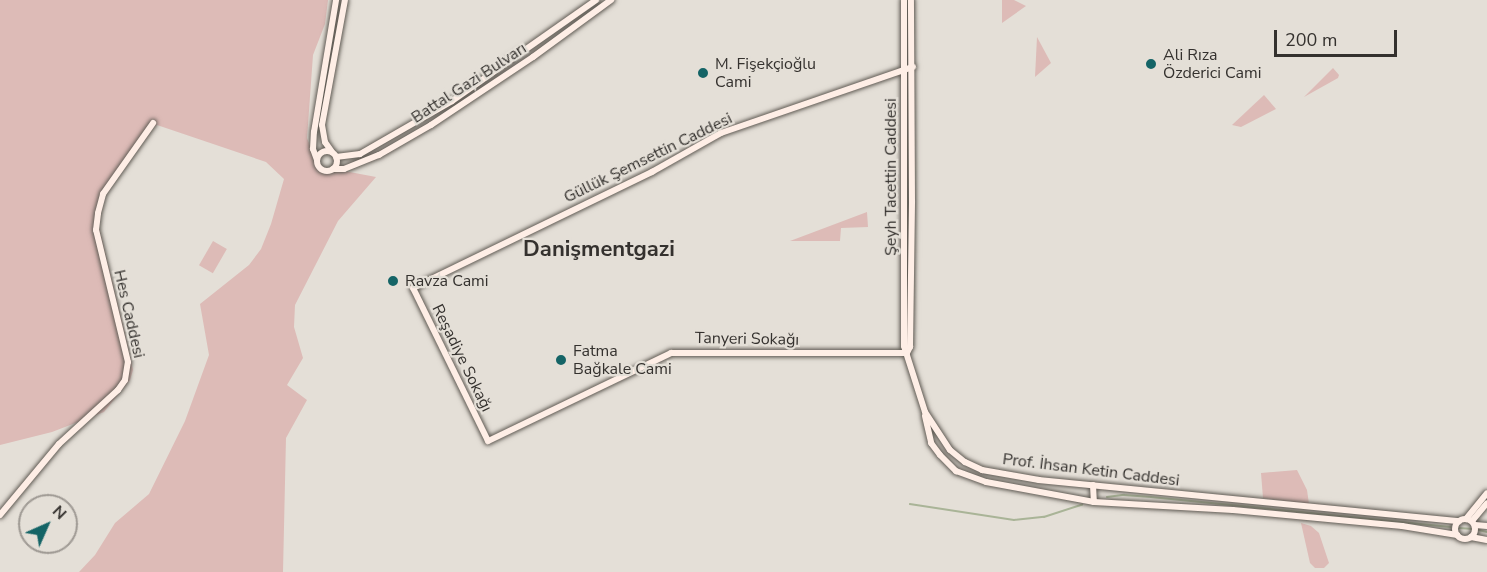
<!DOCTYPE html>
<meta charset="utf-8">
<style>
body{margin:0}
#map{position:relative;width:1487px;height:572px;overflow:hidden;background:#e4dfd7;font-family:"Nunito Sans",sans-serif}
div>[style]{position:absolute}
.green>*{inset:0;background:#ddbbb7;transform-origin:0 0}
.stream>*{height:1.5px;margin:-0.75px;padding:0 0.75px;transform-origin:0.75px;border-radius:0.75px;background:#a9b497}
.roads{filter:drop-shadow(0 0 2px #605b54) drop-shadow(0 0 2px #605b54)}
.secondary>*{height:6px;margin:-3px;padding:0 3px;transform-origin:3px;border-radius:3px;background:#feeee6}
.secondary>.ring{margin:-3px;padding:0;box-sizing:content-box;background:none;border:6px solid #feeee6;border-radius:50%}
.dots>*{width:16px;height:16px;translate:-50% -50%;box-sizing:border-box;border:3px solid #e4dfd7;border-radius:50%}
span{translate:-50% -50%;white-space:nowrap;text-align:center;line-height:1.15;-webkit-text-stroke:4.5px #e4dfd7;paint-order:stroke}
.poi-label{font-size:16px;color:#34312e}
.left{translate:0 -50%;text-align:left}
.street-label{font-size:16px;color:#34312e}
.district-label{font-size:22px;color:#34312e;font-weight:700}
.north{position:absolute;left:18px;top:494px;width:60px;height:60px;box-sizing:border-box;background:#e4dfd7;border:2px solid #9e9993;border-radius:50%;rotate:45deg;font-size:16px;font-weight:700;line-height:24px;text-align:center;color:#34312e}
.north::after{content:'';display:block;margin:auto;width:21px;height:27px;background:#146466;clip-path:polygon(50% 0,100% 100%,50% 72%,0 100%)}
.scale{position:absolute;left:1274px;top:30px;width:123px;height:27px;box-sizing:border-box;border:3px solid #34312e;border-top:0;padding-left:8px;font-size:18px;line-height:21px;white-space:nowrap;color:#34312e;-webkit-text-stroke:4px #e4dfd7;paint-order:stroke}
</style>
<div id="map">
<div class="green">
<i style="clip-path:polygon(0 0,328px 0,325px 24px,313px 55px,307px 138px,318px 166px,376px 177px,338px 221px,295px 305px,294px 327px,303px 358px,287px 385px,307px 400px,286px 438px,283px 572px,79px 572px,95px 555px,115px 523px,149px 494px,185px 421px,209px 355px,200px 304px,249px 265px,261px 249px,271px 224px,284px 179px,266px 162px,157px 125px,153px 128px,104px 196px,99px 227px,127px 342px,133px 370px,130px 380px,104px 412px,52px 432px,0 445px)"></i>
<i style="clip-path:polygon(1002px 0,1014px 0,1026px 6px,1002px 23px)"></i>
<i style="clip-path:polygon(1037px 37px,1051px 63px,1035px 77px)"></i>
<i style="clip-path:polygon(1333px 68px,1339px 75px,1338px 78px,1304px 97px)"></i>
<i style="clip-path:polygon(1264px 95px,1276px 109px,1241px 127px,1232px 125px)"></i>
<i style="clip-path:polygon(867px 212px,868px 227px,841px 228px,840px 241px,790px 241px)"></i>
<i style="left:213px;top:241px;width:16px;height:28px;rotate:30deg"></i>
<i style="clip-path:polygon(1297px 470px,1307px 490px,1309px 504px,1263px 498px,1261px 473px)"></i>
<i style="clip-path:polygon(1301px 523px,1311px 526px,1319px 533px,1329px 563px,1324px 568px,1315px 568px,1310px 563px)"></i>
</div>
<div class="stream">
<i style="left:1107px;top:497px;width:17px;rotate:-7deg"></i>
<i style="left:1124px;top:495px;width:27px;rotate:4deg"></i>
<i style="left:1151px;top:497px;width:301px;rotate:5.7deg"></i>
<i style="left:910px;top:504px;width:105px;rotate:8.7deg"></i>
<i style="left:1014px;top:520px;width:30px;rotate:-6deg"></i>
<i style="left:1044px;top:517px;width:40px;rotate:-18deg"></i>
<i style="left:1459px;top:528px;width:14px;rotate:4deg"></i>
<i style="left:1479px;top:530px;width:8px;rotate:14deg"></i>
</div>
<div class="roads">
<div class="secondary">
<i style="left:904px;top:0;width:346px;rotate:90deg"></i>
<i style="left:904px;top:346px;width:69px;rotate:72.3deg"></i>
<i style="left:925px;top:412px;width:45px;rotate:56.7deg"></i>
<i style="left:950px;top:450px;width:19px;rotate:39deg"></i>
<i style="left:965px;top:462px;width:19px;rotate:25deg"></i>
<i style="left:982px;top:470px;width:58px;rotate:10deg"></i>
<i style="left:1039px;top:480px;width:422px;rotate:5.6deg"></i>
<i class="ring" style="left:317px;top:151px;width:14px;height:14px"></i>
<i style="left:332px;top:152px;width:12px;rotate:-125deg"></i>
<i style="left:325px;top:142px;width:17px;rotate:-100deg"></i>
<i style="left:322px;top:125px;width:127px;rotate:-79.6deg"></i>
<i style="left:336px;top:157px;width:24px;rotate:-7deg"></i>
<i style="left:360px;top:154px;width:106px;rotate:-29.9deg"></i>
<i style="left:452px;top:101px;width:176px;rotate:-35deg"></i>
<i style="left:317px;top:160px;width:12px;rotate:-110deg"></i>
<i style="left:313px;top:149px;width:17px;rotate:-87deg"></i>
<i style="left:314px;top:132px;width:134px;rotate:-80.5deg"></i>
<i style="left:333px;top:169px;width:11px"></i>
<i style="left:344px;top:169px;width:38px;rotate:-22deg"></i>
<i style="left:379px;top:155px;width:60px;rotate:-30deg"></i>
<i style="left:431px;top:125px;width:123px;rotate:-33.7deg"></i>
<i style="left:533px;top:57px;width:97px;rotate:-36.2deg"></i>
<i style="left:907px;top:353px;width:236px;rotate:180deg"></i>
<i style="left:671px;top:353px;width:203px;rotate:154.3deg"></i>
<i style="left:488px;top:441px;width:170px;rotate:-116.1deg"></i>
<i style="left:413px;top:288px;width:266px;rotate:-25.9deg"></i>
<i style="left:652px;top:172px;width:79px;rotate:-29.5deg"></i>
<i style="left:721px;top:133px;width:203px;rotate:-19deg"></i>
<i style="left:907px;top:353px;width:7px;rotate:-63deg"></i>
<i style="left:910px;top:347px;width:146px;rotate:-89.2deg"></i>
<i style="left:912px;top:201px;width:201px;rotate:-90.3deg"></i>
<i style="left:925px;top:416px;width:28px;rotate:77deg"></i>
<i style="left:931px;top:443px;width:15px;rotate:53deg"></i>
<i style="left:940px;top:455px;width:23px;rotate:45deg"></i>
<i style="left:956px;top:471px;width:32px;rotate:20deg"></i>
<i style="left:986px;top:482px;width:110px;rotate:10.5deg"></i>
<i style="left:1094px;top:502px;width:139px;rotate:3.3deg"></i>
<i style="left:1233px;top:510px;width:170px;rotate:5.4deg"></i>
<i style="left:1402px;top:526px;width:56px;rotate:9.3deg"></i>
<i style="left:1093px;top:485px;width:17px;rotate:87deg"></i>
<i style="left:0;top:515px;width:92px;rotate:-50.3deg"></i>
<i style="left:59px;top:444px;width:80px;rotate:-42.5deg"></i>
<i style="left:118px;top:390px;width:12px;rotate:-55deg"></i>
<i style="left:125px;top:380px;width:18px;rotate:-81deg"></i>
<i style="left:128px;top:362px;width:136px;rotate:-103.6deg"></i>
<i style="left:96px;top:230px;width:17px;rotate:-83deg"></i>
<i style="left:98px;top:213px;width:20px;rotate:-75deg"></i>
<i style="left:103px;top:194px;width:87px;rotate:-54.8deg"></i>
<i class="ring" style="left:1455px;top:519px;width:14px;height:14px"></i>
<i style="left:1466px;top:519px;width:33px;rotate:-51deg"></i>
<i style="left:1472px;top:521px;width:23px;rotate:-50deg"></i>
<i style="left:1475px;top:525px;width:12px;rotate:5deg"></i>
<i style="left:1471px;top:537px;width:16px;rotate:11deg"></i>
</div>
</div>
<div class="dots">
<i style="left:1151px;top:64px;background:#146466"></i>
<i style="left:703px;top:73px;background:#146466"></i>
<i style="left:393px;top:281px;background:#146466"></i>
<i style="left:561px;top:360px;background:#146466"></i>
</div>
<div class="poi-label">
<span class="left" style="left:1163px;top:64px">Ali Rıza<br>Özderici Cami</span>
<span class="left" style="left:715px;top:73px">M. Fişekçioğlu<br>Cami</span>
<span class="left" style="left:405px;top:281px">Ravza Cami</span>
<span class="left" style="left:573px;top:360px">Fatma<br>Bağkale Cami</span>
</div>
<div class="street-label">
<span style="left:469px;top:83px;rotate:-33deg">Battal Gazi Bulvarı</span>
<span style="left:648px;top:158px;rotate:-26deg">Güllük Şemsettin Caddesi</span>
<span style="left:891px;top:177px;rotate:-90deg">Şeyh Tacettin Caddesi</span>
<span style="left:129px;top:314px;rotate:77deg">Hes Caddesi</span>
<span style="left:747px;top:339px;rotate:1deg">Tanyeri Sokağı</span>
<span style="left:462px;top:358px;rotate:64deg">Reşadiye Sokağı</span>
<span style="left:1091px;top:470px;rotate:7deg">Prof. İhsan Ketin Caddesi</span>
</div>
<div class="district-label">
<span style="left:599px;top:250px">Danişmentgazi</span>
</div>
<div class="north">N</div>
<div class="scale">200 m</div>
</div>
